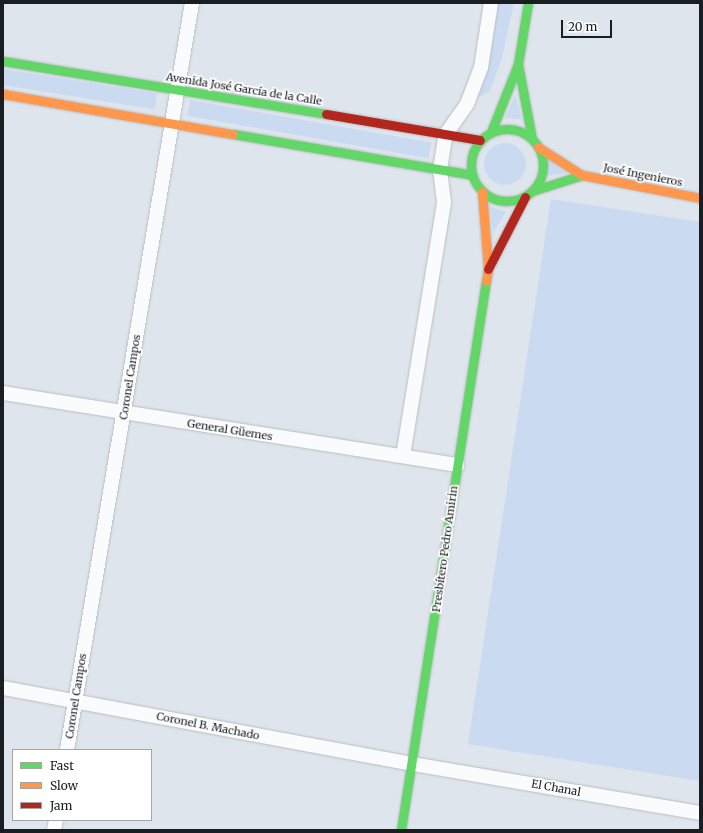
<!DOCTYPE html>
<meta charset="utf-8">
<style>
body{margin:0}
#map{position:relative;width:703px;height:833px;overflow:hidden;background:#dfe5ec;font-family:Merriweather,serif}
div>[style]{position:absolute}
.green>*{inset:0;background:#cadbf1;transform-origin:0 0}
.round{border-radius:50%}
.roads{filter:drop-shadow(0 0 1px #b8bdc2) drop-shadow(0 0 1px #b8bdc2)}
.street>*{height:14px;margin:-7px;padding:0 7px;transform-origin:7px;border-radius:7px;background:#fafbfc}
.fast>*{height:9px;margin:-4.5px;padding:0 4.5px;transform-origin:4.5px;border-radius:4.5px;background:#63d668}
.fast>.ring{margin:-4.5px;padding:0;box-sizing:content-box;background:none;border:9px solid #63d668;border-radius:50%}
.slow>*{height:9px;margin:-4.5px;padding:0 4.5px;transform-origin:4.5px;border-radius:4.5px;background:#ff974d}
.jam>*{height:9px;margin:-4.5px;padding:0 4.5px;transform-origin:4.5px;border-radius:4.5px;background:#b3261e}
span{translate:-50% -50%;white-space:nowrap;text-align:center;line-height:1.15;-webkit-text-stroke:3.5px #fff;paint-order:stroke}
.street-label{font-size:11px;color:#1a1d22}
.frame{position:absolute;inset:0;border:4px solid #1a1d22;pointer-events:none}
.legend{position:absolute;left:12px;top:749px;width:140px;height:72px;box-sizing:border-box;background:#fff;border:1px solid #a3a5a7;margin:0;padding:5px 7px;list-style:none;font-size:12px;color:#1a1d22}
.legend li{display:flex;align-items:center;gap:8px;height:20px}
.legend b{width:20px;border:1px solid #a3a5a7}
.scale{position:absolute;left:561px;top:20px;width:51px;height:18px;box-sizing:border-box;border:2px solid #1a1d22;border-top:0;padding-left:5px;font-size:12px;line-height:14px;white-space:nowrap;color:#1a1d22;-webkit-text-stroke:3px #fff;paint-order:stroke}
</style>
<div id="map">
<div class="green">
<i style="clip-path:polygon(499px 3px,514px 3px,502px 58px,490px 91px,479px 97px)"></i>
<i style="left:3px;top:69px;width:156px;height:16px;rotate:9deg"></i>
<i style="clip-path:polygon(515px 95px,522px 119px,505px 118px)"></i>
<i style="left:190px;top:100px;width:245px;height:16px;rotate:10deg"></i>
<i class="round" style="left:484px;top:143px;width:42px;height:42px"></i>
<i style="clip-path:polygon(548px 160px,567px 173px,545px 176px)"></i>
<i style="clip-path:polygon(551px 199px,700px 222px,700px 781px,468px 744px)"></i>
<i style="clip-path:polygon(490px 207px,506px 212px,493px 233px)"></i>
</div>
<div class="roads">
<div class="street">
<i style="left:3px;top:393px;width:460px;rotate:9deg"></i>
<i style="left:403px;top:456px;width:257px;rotate:-80.8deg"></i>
<i style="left:444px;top:202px;width:32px;rotate:-97deg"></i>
<i style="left:440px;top:170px;width:36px;rotate:-81deg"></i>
<i style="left:446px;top:134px;width:37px;rotate:-55deg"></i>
<i style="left:467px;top:104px;width:39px;rotate:-69deg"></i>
<i style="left:481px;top:68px;width:66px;rotate:-81.3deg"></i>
<i style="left:3px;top:688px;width:417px;rotate:10.5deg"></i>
<i style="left:413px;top:764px;width:291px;rotate:9.7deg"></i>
<i style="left:67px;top:750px;width:757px;rotate:-80.5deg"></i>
<i style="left:54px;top:830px;width:10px;rotate:-79deg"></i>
</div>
<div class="fast">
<i style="left:3px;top:61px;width:327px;rotate:9.3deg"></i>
<i style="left:518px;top:64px;width:76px;rotate:79.4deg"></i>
<i class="ring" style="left:471px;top:129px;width:63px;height:63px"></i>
<i style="left:491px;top:132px;width:73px;rotate:-68.3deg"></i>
<i style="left:518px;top:64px;width:62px;rotate:-80.7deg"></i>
<i style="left:233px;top:134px;width:242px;rotate:9.7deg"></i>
<i style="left:532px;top:191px;width:52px;rotate:-17.7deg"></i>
<i style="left:401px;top:830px;width:556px;rotate:-81.2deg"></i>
</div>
<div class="slow">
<i style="left:3px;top:94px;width:233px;rotate:9.9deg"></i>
<i style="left:538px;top:147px;width:52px;rotate:32.5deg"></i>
<i style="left:582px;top:175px;width:120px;rotate:11deg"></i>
<i style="left:482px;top:192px;width:77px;rotate:85.5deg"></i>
<i style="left:488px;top:269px;width:12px;rotate:99deg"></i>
</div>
<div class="jam">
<i style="left:326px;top:114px;width:156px;rotate:9.6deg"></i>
<i style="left:488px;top:269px;width:81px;rotate:-62.8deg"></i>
</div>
</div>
<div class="street-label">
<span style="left:244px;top:89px;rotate:9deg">Avenida José García de la Calle</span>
<span style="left:643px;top:175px;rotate:11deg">José Ingenieros</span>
<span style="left:130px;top:377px;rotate:-81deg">Coronel Campos</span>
<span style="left:230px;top:430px;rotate:9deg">General Güemes</span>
<span style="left:445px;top:549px;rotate:-82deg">Presbítero Pedro Amirin</span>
<span style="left:76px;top:696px;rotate:-81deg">Coronel Campos</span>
<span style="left:208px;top:726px;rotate:11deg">Coronel B. Machado</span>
<span style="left:556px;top:788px;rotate:10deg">El Chanal</span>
</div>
<div class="frame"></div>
<ul class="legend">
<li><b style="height:5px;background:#63d668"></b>Fast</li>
<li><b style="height:5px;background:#ff974d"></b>Slow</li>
<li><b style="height:5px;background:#b3261e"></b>Jam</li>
</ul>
<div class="scale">20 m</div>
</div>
